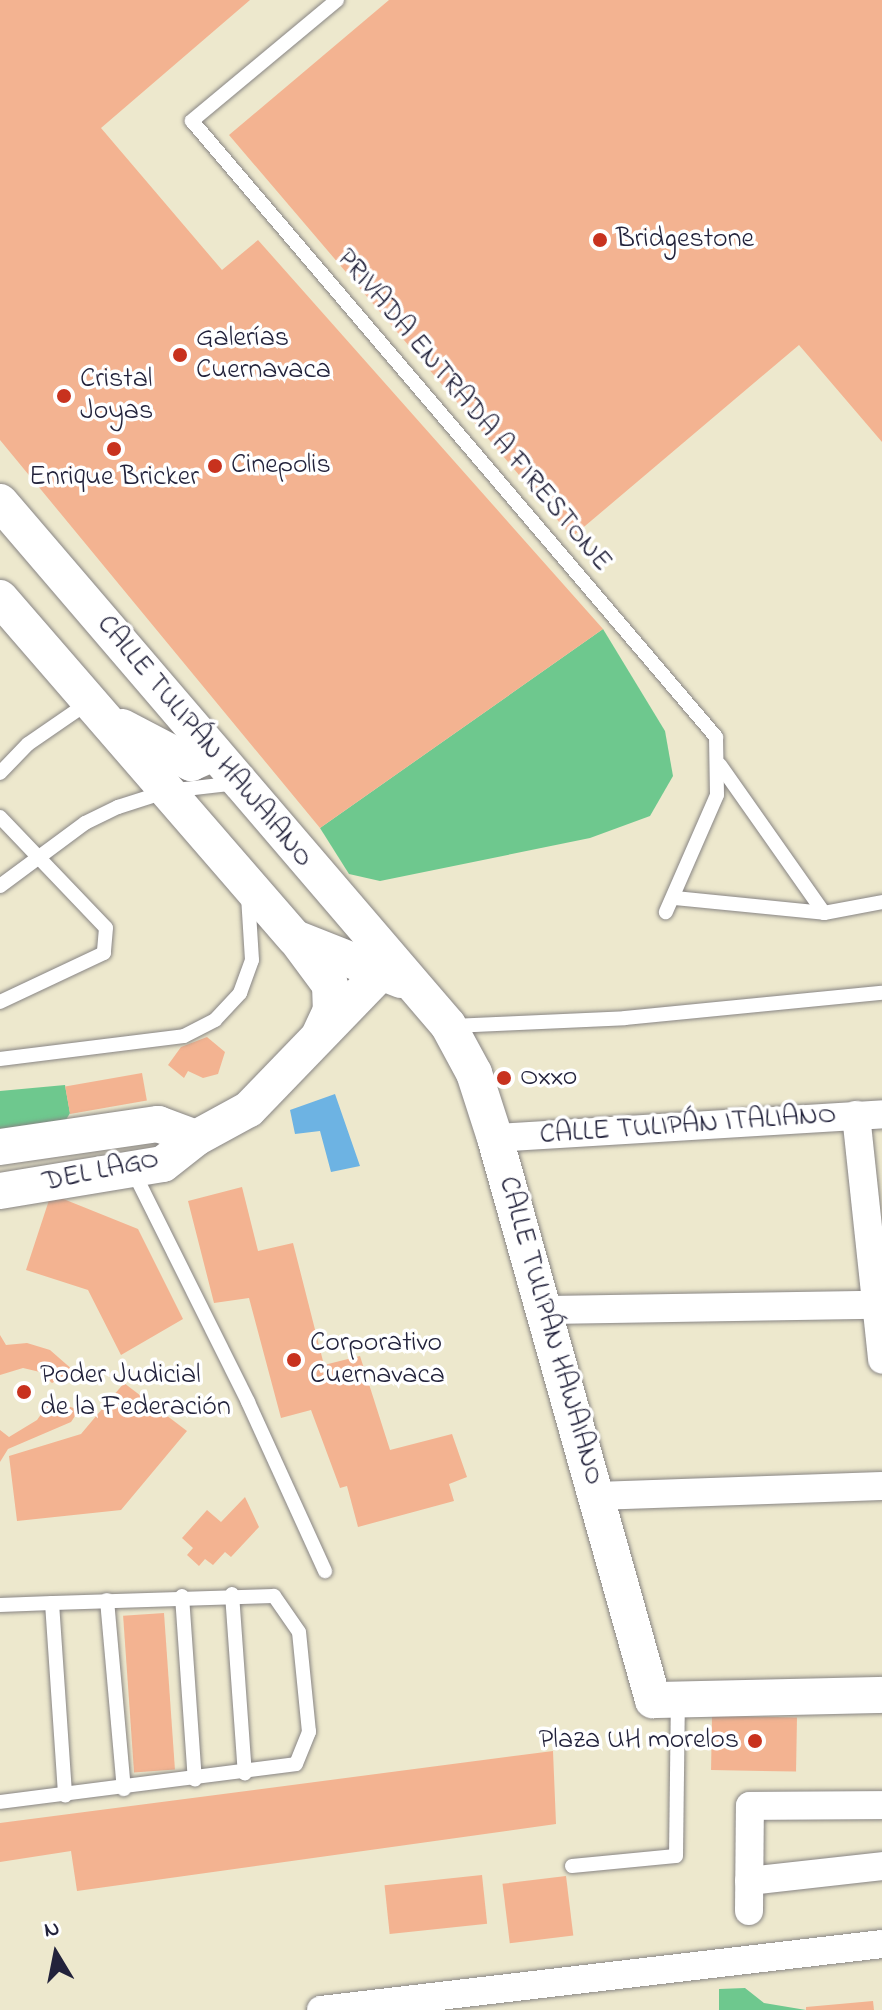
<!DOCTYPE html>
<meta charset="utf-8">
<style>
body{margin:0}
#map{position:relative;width:882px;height:2010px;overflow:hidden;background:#ede8cd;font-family:"Indie Flower",sans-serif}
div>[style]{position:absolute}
.green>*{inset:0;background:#6ec88e}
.water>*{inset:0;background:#6db3e3}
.building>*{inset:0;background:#f3b391;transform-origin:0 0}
.roads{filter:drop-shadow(0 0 2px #888584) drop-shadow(0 0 2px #888584)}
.service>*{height:14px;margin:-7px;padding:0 7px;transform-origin:7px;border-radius:7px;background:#fff}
.minor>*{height:28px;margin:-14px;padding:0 14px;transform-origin:14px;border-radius:14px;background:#fff}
.tertiary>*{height:36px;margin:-18px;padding:0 18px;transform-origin:18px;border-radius:18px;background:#fff}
.dots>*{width:22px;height:22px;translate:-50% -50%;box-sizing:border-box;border:4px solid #fff;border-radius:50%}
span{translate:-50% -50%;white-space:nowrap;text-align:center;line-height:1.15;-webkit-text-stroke:7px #fff;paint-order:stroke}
.poi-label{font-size:28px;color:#22223b}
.left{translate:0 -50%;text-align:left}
.right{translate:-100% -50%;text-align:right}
.street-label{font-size:28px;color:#22223b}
.north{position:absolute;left:16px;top:1914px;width:80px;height:80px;-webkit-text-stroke:6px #fff;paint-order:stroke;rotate:350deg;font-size:22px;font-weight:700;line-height:32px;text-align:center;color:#22223b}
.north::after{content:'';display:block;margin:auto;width:28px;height:36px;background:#22223b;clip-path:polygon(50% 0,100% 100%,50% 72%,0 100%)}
</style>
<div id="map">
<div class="green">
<i style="clip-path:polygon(603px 629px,665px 731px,673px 776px,650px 816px,590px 838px,380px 881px,349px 874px,320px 828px)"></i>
<i style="clip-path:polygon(65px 1085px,70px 1113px,54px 1140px,0 1145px,0 1091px)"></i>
<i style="clip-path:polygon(745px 1988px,764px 2003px,806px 2010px,719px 2010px,719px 1989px)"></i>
</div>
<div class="water">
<i style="clip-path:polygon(335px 1094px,360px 1166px,331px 1172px,320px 1131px,295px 1134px,290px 1110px)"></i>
</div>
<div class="building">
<i style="clip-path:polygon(0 0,250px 0,101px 128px,222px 270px,258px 240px,603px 629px,320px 828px,0 440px)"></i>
<i style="clip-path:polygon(389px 0,882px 0,882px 442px,799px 345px,572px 537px,229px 135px)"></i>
<i style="clip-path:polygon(207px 1037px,225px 1052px,218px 1074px,203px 1078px,188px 1071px,184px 1078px,168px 1065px,181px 1047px)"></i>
<i style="left:142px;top:1073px;width:28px;height:78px;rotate:80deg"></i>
<i style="clip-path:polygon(242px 1187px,258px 1251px,293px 1243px,324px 1365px,360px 1356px,390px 1450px,452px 1434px,467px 1477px,449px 1484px,454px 1501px,358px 1527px,347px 1486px,340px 1488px,311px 1410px,281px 1418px,249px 1298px,214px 1303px,188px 1201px)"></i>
<i style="clip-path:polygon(51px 1194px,138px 1229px,183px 1319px,121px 1355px,88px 1290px,26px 1270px)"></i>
<i style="clip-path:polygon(0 1335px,6px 1345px,27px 1343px,50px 1350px,74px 1371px,52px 1383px,40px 1372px,23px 1368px,0 1375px)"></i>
<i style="clip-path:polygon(124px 1383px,187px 1431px,121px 1510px,17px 1521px,9px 1456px,81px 1434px)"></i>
<i style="clip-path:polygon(51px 1400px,79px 1410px,71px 1422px,8px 1449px,0 1462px,0 1430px,9px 1437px,37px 1420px)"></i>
<i style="clip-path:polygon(245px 1497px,259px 1527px,231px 1557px,225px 1552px,213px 1565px,205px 1559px,199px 1566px,187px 1555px,193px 1548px,182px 1538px,207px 1510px,221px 1522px)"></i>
<i style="left:164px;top:1613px;width:157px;height:41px;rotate:86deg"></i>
<i style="left:712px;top:1716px;width:85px;height:54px;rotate:1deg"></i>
<i style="clip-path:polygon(553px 1751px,556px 1824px,77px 1891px,71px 1851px,0 1862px,0 1823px)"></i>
<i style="left:482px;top:1875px;width:49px;height:98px;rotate:84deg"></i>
<i style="left:566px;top:1876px;width:60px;height:64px;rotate:83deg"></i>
<i style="clip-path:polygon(873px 2001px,874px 2010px,806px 2010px,806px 2007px)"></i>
</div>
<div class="roads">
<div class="service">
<i style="left:337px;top:0;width:189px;rotate:140.2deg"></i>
<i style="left:192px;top:121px;width:809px;rotate:49.61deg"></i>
<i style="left:716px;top:737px;width:58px;rotate:89deg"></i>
<i style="left:717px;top:795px;width:128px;rotate:113.6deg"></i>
<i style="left:720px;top:765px;width:181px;rotate:54.9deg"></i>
<i style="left:824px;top:913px;width:59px;rotate:-10.7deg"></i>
<i style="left:0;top:773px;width:40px;rotate:-46deg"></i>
<i style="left:28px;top:744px;width:74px;rotate:-34.5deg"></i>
<i style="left:0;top:817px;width:153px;rotate:46.3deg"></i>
<i style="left:106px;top:928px;width:25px;rotate:95deg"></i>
<i style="left:104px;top:953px;width:115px;rotate:154.8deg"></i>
<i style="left:0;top:886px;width:106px;rotate:-36.5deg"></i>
<i style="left:85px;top:823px;width:37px;rotate:-26deg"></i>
<i style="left:118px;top:807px;width:52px;rotate:-17.7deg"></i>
<i style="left:168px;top:791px;width:70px;rotate:-6.5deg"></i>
<i style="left:675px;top:898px;width:150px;rotate:5.7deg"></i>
<i style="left:452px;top:1026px;width:173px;rotate:-2.6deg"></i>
<i style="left:625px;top:1018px;width:258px;rotate:-5.6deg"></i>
<i style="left:0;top:1059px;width:185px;rotate:-7.1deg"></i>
<i style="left:184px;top:1036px;width:35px;rotate:-27deg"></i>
<i style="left:215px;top:1020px;width:37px;rotate:-47deg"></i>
<i style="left:240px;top:993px;width:35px;rotate:-70deg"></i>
<i style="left:252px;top:960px;width:63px;rotate:-93.6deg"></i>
<i style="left:133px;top:1171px;width:258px;rotate:63.5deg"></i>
<i style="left:248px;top:1402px;width:186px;rotate:65.5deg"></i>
<i style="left:232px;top:1594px;width:180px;rotate:85.9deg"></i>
<i style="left:182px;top:1596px;width:184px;rotate:86deg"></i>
<i style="left:107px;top:1600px;width:190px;rotate:84.9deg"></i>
<i style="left:0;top:1605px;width:52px;rotate:-2.2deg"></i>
<i style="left:52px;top:1603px;width:193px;rotate:86.1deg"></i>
<i style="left:0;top:1802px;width:298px;rotate:-7.3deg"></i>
<i style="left:296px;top:1764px;width:35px;rotate:-68deg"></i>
<i style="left:309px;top:1732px;width:100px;rotate:-95.7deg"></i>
<i style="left:299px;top:1632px;width:44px;rotate:-124.8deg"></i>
<i style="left:274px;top:1596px;width:222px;rotate:178.2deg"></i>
<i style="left:572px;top:1866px;width:104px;rotate:-5.5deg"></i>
<i style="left:676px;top:1856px;width:156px;rotate:-89.3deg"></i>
</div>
<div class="minor">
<i style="left:856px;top:1115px;width:246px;rotate:83.9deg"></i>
<i style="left:495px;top:1138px;width:388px;rotate:-3.5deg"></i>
<i style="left:547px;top:1310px;width:329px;rotate:-0.9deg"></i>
<i style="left:596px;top:1496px;width:286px;rotate:-2deg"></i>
<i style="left:749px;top:1881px;width:134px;rotate:-6.4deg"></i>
<i style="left:749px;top:1911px;width:105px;rotate:-89.5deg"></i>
<i style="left:750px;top:1806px;width:132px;rotate:-0.4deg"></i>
<i style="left:321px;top:2010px;width:565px;rotate:-6.71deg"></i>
</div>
<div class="tertiary">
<i style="left:0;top:502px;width:689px;rotate:49.42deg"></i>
<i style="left:448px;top:1025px;width:55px;rotate:61.6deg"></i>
<i style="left:474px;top:1073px;width:68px;rotate:72.1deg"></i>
<i style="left:495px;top:1138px;width:584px;rotate:74.3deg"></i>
<i style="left:653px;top:1700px;width:229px;rotate:-1.3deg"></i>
<i style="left:0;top:598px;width:450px;rotate:49.1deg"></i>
<i style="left:295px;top:938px;width:114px;rotate:21.6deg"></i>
<i style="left:122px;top:727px;width:78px;rotate:27.6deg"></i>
<i style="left:191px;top:763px;width:24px;rotate:-24deg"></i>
<i style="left:296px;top:939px;width:57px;rotate:53.5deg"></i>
<i style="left:330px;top:985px;width:25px;rotate:88deg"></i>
<i style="left:331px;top:1010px;width:26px;rotate:115deg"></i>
<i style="left:0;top:1147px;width:160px;rotate:-8.3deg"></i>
<i style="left:158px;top:1124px;width:40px;rotate:20.2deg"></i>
<i style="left:0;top:1191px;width:165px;rotate:-9.4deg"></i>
<i style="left:163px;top:1164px;width:42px;rotate:-38.2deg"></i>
<i style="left:196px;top:1138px;width:60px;rotate:-28.7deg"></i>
<i style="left:249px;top:1109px;width:203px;rotate:-46deg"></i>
</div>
</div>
<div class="dots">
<i style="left:600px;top:240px;background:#c8321e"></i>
<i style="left:180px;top:355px;background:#c8321e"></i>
<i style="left:64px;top:396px;background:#c8321e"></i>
<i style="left:114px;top:449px;background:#c8321e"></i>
<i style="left:215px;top:466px;background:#c8321e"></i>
<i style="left:504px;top:1078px;background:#c8321e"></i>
<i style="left:294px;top:1360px;background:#c8321e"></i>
<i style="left:24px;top:1392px;background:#c8321e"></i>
<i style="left:755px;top:1741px;background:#c8321e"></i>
</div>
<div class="poi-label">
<span class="left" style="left:616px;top:240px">Bridgestone</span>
<span class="left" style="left:196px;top:355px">Galerías<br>Cuernavaca</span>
<span class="left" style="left:80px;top:396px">Cristal<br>Joyas</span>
<span class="left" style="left:231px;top:466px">Cinepolis</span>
<span style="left:114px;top:478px">Enrique Bricker</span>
<span class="left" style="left:520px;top:1078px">Oxxo</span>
<span class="left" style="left:310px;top:1360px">Corporativo<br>Cuernavaca</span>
<span class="left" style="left:40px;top:1392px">Poder Judicial<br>de la Federación</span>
<span class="right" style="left:739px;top:1741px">Plaza UH morelos</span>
</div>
<div class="street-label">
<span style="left:473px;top:411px;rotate:50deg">PRIVADA ENTRADA A FIRESTONE</span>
<span style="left:204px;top:742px;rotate:50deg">CALLE TULIPÁN HAWAIANO</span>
<span style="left:688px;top:1126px;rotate:-4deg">CALLE TULIPÁN ITALIANO</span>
<span style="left:101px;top:1172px;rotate:-12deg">DEL LAGO</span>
<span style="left:550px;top:1331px;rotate:74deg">CALLE TULIPÁN HAWAIANO</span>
</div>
<div class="north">N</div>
</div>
